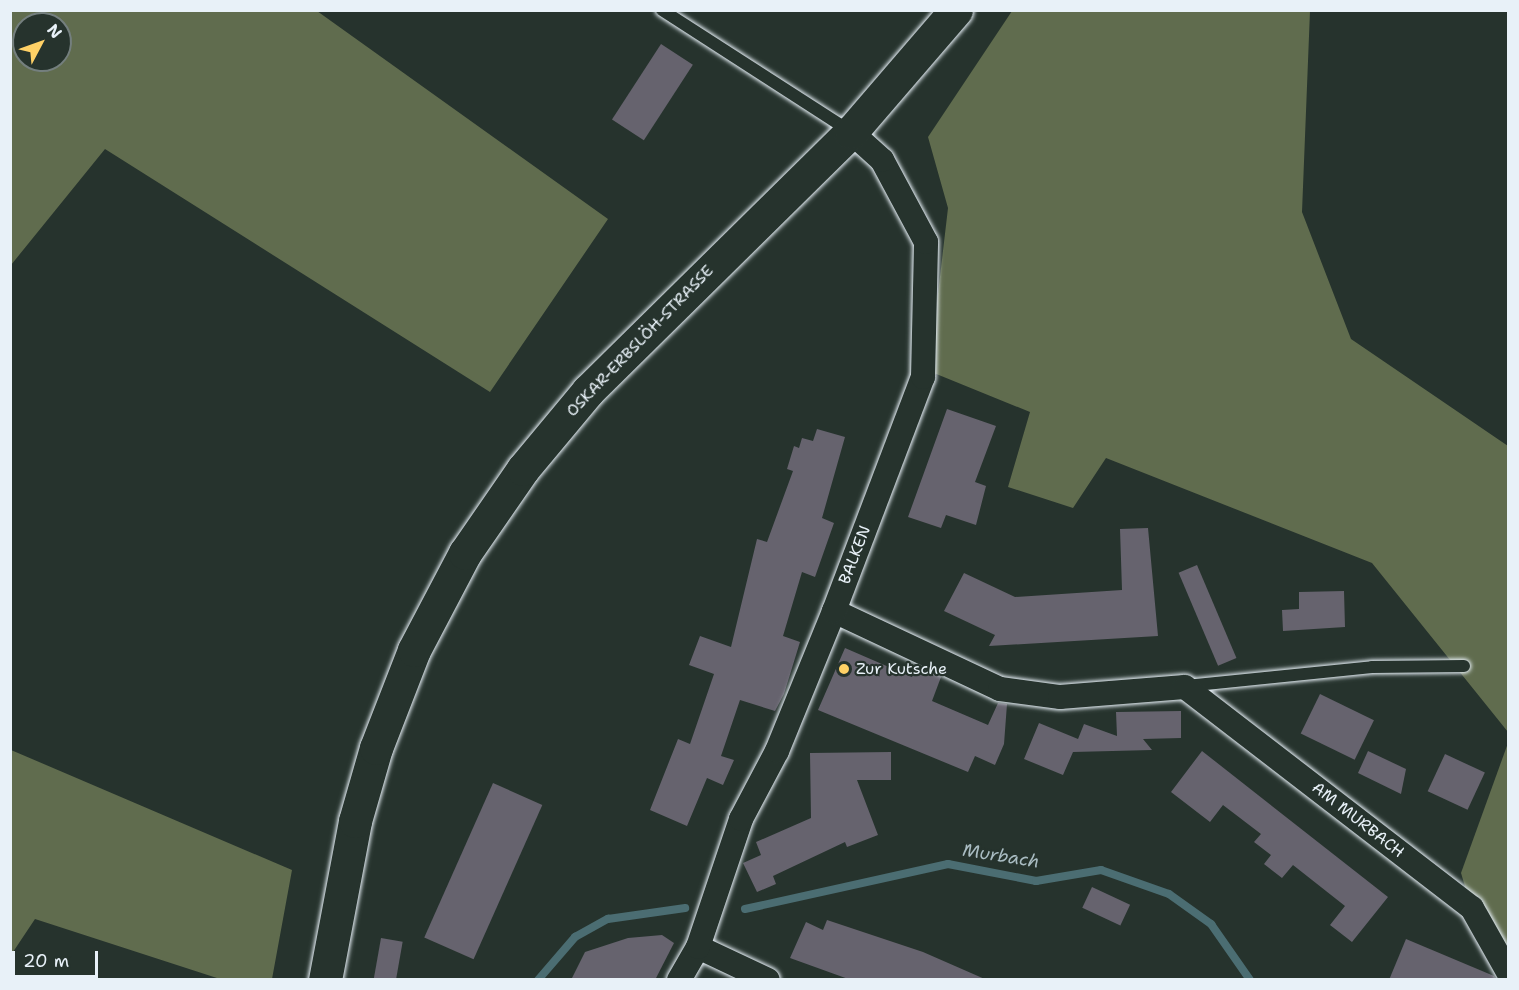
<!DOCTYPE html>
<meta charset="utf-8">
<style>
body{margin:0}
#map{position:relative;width:1519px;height:990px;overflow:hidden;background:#26332d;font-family:"Shantell Sans",sans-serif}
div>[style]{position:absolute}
.green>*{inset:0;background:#606c4e}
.stream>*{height:8px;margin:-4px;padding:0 4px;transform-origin:4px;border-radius:4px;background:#4b6d72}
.building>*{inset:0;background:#66636e;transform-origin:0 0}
.roads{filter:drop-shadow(0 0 2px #e8f1f8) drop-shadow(0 0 2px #e8f1f8)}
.lane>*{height:12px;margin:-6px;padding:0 6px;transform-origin:6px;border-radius:6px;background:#26332d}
.street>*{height:24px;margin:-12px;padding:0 12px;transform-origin:12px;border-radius:12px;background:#26332d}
.secondary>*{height:33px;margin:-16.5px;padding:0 16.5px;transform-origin:16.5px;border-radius:16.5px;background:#26332d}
.dots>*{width:16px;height:16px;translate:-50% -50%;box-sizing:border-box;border:3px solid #26332d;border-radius:50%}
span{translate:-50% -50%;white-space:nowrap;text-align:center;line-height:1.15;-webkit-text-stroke:4.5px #26332d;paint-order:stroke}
.street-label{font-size:16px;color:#e8f1f8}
.poi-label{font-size:16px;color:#e8f1f8}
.left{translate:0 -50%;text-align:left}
.water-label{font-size:18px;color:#a9bcc2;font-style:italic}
.frame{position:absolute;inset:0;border:12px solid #e8f1f8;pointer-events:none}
.north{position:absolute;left:12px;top:12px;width:60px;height:60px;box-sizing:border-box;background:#26332d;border:2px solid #747f7e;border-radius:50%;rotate:49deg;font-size:16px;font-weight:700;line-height:24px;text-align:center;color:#e8f1f8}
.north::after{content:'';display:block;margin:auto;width:21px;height:27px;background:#ffd166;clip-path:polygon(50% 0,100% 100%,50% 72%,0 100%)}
.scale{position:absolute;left:12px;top:951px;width:86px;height:27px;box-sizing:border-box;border:3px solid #e8f1f8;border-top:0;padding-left:8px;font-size:18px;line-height:21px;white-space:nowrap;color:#e8f1f8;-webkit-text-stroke:4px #26332d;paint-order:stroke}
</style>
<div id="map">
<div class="green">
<i style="clip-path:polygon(evenodd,11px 10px,317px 11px,608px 219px,490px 392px,105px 149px,11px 265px,11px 10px,24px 24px,60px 24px,60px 60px,24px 60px,24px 24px)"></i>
<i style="clip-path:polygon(1012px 11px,1310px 11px,1302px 212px,1351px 339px,1508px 446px,1508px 732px,1372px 563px,1106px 458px,1073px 508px,1008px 487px,1030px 412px,929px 371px,948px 208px,928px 137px)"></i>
<i style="clip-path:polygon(1508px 743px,1508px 979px,1482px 943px,1461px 873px)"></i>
<i style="clip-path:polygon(11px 750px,292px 870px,272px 979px,220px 979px,35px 919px,11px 955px)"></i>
</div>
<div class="stream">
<i style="left:745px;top:909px;width:208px;rotate:-12.5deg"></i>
<i style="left:948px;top:864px;width:90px;rotate:10.9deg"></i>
<i style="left:1036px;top:881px;width:66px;rotate:-9.6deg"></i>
<i style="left:1101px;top:870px;width:72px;rotate:19.4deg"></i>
<i style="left:1169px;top:894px;width:52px;rotate:35.5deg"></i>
<i style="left:1211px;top:924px;width:68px;rotate:55.1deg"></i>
<i style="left:538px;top:980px;width:57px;rotate:-49.3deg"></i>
<i style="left:575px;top:937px;width:38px;rotate:-29deg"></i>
<i style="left:608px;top:919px;width:78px;rotate:-8.1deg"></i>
</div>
<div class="building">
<i style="left:661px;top:44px;width:38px;height:90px;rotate:33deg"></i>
<i style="clip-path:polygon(947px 409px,996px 426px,975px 482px,986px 486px,976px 525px,946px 515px,941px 528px,908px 517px)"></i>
<i style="clip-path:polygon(817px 429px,845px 437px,822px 518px,834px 523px,815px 577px,802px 572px,783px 636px,800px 642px,784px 694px,775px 711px,740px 700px,721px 756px,734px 760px,723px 785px,707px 778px,687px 826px,650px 810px,678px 739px,690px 744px,714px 674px,689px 665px,700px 636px,731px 647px,757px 539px,767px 542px,793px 471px,787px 469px,794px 446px,799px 448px,802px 438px,813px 441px)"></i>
<i style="clip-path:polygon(1148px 528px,1158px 636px,989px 646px,995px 635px,944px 611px,964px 573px,1015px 597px,1122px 590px,1120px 529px)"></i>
<i style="left:1197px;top:565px;width:101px;height:20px;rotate:67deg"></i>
<i style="clip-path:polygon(1344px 591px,1345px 627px,1283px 631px,1282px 610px,1299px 609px,1299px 592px)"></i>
<i style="clip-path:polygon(845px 648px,912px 677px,917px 666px,941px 677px,932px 701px,988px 725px,998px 703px,1007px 704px,1004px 744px,995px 765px,975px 756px,968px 772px,818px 710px)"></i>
<i style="left:1320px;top:694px;width:60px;height:44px;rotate:26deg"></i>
<i style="clip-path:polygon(1181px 711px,1181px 738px,1143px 739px,1152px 750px,1073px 752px,1063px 775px,1024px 759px,1039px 723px,1078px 739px,1084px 724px,1117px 736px,1116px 712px)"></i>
<i style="clip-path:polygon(1202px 751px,1388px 897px,1352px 942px,1330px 925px,1345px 906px,1293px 865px,1282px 878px,1264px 864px,1271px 855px,1254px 842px,1261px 834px,1223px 805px,1210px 822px,1171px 792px)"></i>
<i style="clip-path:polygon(1368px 751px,1406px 769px,1401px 794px,1358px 773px)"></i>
<i style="clip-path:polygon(891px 752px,891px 780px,857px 780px,878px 835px,847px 847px,845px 842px,773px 876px,776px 884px,757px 892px,743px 863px,761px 855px,756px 842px,811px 818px,810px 753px)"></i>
<i style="left:1445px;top:754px;width:44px;height:41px;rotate:25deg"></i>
<i style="left:493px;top:783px;width:54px;height:169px;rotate:24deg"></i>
<i style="left:1092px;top:887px;width:42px;height:23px;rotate:25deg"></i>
<i style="clip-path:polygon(827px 920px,923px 952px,987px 980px,851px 980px,790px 958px,806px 922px,823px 930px)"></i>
<i style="clip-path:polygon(662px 935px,674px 943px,655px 980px,571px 980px,585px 952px,628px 938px)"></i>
<i style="left:381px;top:938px;width:22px;height:42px;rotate:10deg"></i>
<i style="clip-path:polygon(1406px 939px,1494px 976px,1496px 980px,1389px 980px)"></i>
</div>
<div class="roads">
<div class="lane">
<i style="left:662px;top:10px;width:224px;rotate:32.8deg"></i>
<i style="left:1186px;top:686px;width:187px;rotate:-5.8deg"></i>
<i style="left:1372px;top:667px;width:92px;rotate:-0.6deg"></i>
</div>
<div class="street">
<i style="left:834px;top:611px;width:183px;rotate:25.2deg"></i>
<i style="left:1000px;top:689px;width:61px;rotate:7.6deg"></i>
<i style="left:1060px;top:697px;width:125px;rotate:-4.6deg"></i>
<i style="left:1185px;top:687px;width:362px;rotate:37.6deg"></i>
<i style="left:1472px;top:908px;width:73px;rotate:60.6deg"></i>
<i style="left:698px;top:947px;width:77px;rotate:25.2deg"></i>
<i style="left:679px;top:980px;width:38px;rotate:-60deg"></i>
<i style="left:698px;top:947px;width:135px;rotate:-71.4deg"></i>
<i style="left:741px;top:819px;width:77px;rotate:-62.1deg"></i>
<i style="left:777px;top:751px;width:151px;rotate:-67.8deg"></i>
<i style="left:834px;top:611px;width:250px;rotate:-69.2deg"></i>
<i style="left:923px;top:377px;width:135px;rotate:-88.7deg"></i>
<i style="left:926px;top:242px;width:93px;rotate:-118.2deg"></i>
<i style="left:882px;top:160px;width:42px;rotate:-137.9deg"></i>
</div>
<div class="secondary">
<i style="left:325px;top:980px;width:162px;rotate:-79.3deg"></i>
<i style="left:355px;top:821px;width:76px;rotate:-74deg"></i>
<i style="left:376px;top:748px;width:105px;rotate:-68.8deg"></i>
<i style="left:414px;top:650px;width:110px;rotate:-62.3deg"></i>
<i style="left:465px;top:553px;width:102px;rotate:-55.4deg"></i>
<i style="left:523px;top:469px;width:102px;rotate:-50.2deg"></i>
<i style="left:588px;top:391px;width:369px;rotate:-44.6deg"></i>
<i style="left:851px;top:132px;width:161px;rotate:-49.3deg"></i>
</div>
</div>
<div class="dots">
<i style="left:844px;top:669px;background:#ffd166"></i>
</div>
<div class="street-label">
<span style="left:640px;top:341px;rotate:-46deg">OSKAR-ERBSLÖH-STRASSE</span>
<span style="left:855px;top:555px;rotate:-69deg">BALKEN</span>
<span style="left:1358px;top:820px;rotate:38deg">AM MURBACH</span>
</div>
<div class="poi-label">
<span class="left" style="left:856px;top:669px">Zur Kutsche</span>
</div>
<div class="water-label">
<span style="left:1001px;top:856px;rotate:9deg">Murbach</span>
</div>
<div class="frame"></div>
<div class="north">N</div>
<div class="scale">20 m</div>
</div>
